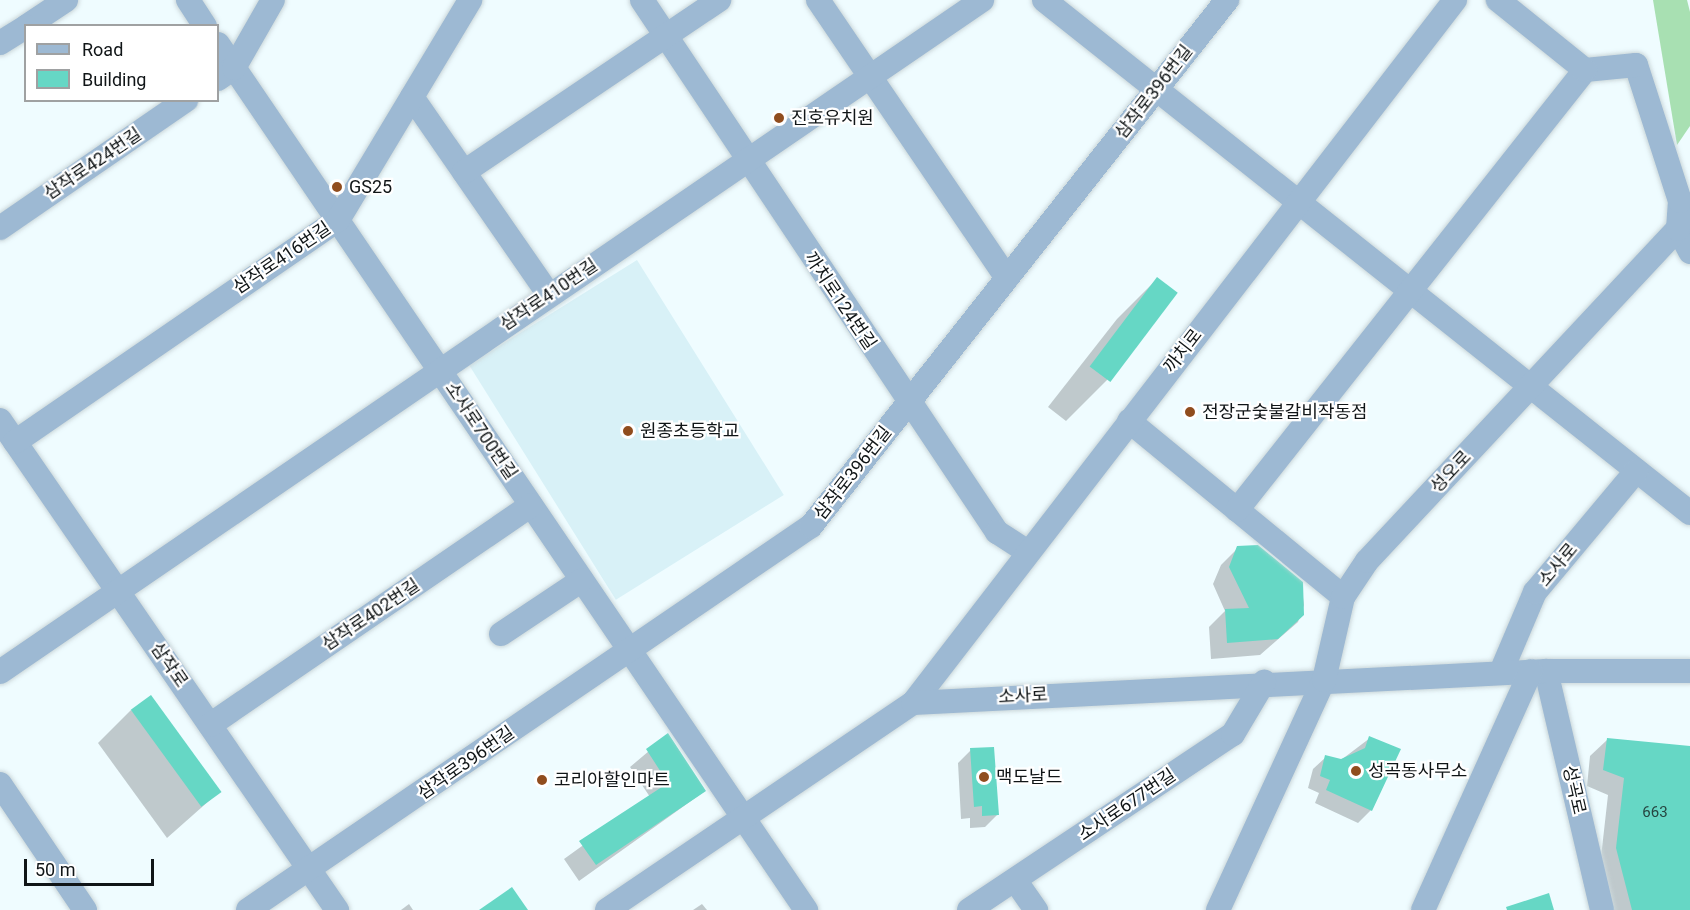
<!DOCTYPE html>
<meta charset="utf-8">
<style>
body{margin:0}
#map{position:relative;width:1690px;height:910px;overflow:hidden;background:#effcff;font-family:Roboto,"Noto Sans KR",sans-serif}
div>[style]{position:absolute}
.built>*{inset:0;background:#d8f1f7;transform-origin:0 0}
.green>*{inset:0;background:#a8e0b2}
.shadow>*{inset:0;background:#0003}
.building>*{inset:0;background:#66d7c5;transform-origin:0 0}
.roads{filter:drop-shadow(0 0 2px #cbd7da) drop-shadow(0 0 2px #cbd7da)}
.minor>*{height:24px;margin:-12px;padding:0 12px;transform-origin:12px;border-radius:12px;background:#9db9d3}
.dots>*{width:16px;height:16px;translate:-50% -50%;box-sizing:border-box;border:3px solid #fff;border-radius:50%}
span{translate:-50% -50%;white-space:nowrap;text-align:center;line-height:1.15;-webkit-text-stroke:4.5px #fff;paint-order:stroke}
.number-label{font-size:15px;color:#264642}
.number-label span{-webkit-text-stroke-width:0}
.street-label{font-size:18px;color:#101517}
.poi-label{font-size:18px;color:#101517}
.left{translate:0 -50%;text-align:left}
.legend{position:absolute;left:24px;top:24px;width:195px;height:78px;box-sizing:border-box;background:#fff;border:2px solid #9fa1a2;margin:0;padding:8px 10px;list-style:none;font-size:18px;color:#101517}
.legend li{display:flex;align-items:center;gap:12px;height:30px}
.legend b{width:30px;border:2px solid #9fa1a2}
.scale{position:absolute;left:24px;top:859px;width:130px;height:27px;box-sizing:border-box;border:3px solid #101517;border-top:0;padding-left:8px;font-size:18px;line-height:21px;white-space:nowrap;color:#101517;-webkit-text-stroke:4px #fff;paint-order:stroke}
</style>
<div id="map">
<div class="built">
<i style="left:637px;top:260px;width:277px;height:198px;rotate:58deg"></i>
</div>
<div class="green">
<i style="clip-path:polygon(1653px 0,1687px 0,1690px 12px,1690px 126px,1677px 145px)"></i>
</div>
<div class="shadow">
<i style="clip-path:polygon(1157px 279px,1107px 380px,1066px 421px,1048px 407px,1117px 319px)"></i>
<i style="clip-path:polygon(1238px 548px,1301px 583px,1304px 605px,1298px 622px,1260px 655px,1211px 659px,1209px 627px,1225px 611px,1213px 584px,1221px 565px)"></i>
<i style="clip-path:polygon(131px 710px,219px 792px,167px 838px,98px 743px)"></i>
<i style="clip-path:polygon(668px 735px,705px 791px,579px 881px,564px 859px,650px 797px,630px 767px)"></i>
<i style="clip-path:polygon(1370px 738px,1371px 810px,1358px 823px,1315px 803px,1319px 793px,1308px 788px,1313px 769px,1326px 757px,1341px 760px)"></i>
<i style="clip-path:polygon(1607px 740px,1690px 748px,1690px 910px,1612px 910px,1600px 866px,1608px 795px,1587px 786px,1590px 756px)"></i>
<i style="clip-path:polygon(971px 750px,998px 814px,985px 827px,970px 828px,970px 818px,961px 819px,958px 763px)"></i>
<i style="clip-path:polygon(409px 904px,413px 910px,401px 910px)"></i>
<i style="clip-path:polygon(702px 904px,707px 910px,693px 910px)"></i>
</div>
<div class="building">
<i style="left:1157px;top:277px;width:26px;height:112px;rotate:37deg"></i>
<i style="clip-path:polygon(1258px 545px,1303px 582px,1304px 615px,1278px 639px,1227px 643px,1225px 609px,1249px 608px,1229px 567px,1237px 546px)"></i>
<i style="left:151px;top:695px;width:120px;height:25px;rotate:54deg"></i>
<i style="clip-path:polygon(668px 733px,706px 791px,596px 865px,579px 841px,668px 783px,646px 749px)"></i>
<i style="clip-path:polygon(1369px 736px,1401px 749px,1372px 811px,1326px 790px,1330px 780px,1320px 776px,1325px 755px,1341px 759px,1365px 748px)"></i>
<i style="clip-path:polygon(1607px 738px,1690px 746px,1690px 910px,1632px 910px,1616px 848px,1624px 778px,1603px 770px)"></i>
<i style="clip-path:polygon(994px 747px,999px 815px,982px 816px,982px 806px,974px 807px,970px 748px)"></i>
<i style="clip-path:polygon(512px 887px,528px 910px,479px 910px)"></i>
<i style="clip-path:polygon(1549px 893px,1554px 910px,1507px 910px,1506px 907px)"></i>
</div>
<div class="roads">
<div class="minor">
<i style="left:188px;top:0;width:31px;rotate:57deg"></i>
<i style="left:642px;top:0;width:640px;rotate:56.29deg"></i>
<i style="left:997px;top:532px;width:37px;rotate:33deg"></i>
<i style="left:818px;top:0;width:336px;rotate:55.8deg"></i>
<i style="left:1044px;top:0;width:825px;rotate:38.45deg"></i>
<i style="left:27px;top:26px;width:47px;rotate:-33.7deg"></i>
<i style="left:0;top:43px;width:31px;rotate:-32deg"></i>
<i style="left:218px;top:44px;width:1047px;rotate:55.82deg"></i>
<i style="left:218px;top:79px;width:19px;rotate:-35deg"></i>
<i style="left:234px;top:68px;width:78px;rotate:-60.2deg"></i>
<i style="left:412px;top:97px;width:241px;rotate:55.3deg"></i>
<i style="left:464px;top:172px;width:308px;rotate:-34deg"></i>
<i style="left:0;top:228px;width:226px;rotate:-34.5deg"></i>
<i style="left:1678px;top:229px;width:26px;rotate:62deg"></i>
<i style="left:0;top:420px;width:595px;rotate:55.48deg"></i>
<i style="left:1129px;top:421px;width:277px;rotate:39.4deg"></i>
<i style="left:15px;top:442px;width:392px;rotate:-34.5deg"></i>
<i style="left:338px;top:220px;width:257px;rotate:-59deg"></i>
<i style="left:1237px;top:510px;width:561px;rotate:-51.66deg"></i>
<i style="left:501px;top:634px;width:97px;rotate:-33.7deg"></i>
<i style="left:1546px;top:671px;width:245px;rotate:76.8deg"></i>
<i style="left:0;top:672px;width:1190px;rotate:-34.38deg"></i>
<i style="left:1501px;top:672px;width:87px;rotate:-67deg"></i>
<i style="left:1535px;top:592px;width:158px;rotate:-50.1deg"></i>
<i style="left:913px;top:703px;width:888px;rotate:-52.37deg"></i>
<i style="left:210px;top:725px;width:389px;rotate:-34.4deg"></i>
<i style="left:0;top:784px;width:152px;rotate:56deg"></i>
<i style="left:1015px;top:880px;width:37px;rotate:55deg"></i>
<i style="left:248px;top:910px;width:681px;rotate:-34.3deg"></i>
<i style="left:811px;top:526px;width:671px;rotate:-51.66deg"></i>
<i style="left:607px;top:910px;width:369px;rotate:-34.1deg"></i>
<i style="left:913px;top:703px;width:634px;rotate:-2.89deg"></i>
<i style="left:1546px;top:671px;width:144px"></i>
<i style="left:969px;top:910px;width:317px;rotate:-33.7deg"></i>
<i style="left:1233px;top:734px;width:61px;rotate:-59.2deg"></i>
<i style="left:1218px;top:910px;width:253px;rotate:-65.3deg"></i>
<i style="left:1324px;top:680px;width:85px;rotate:-77.1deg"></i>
<i style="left:1343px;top:597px;width:43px;rotate:-56.3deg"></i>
<i style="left:1367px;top:561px;width:455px;rotate:-46.9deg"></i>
<i style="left:1678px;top:229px;width:28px;rotate:-86deg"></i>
<i style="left:1680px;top:201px;width:143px;rotate:-107.9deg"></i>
<i style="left:1636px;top:65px;width:51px;rotate:174.4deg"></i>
<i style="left:1585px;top:70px;width:112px;rotate:-141.2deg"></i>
<i style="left:1423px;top:910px;width:262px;rotate:-65.7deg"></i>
</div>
</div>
<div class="dots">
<i style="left:779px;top:118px;background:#904d1e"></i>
<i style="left:337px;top:187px;background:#904d1e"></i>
<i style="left:1190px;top:412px;background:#904d1e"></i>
<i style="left:628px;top:431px;background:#904d1e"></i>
<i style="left:1356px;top:771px;background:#904d1e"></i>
<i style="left:984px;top:777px;background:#904d1e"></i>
<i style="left:542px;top:780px;background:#904d1e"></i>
</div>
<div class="number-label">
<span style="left:1655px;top:813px">663</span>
</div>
<div class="street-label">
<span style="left:1154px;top:92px;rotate:-52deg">삼작로396번길</span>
<span style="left:93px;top:164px;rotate:-34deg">삼작로424번길</span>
<span style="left:282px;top:258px;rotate:-34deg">삼작로416번길</span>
<span style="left:549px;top:295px;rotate:-34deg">삼작로410번길</span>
<span style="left:840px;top:301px;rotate:56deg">까치로124번길</span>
<span style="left:1183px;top:351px;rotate:-52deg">까치로</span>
<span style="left:481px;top:431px;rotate:56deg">소사로700번길</span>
<span style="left:1451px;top:472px;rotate:-47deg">성오로</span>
<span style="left:853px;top:473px;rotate:-52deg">삼작로396번길</span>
<span style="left:1558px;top:565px;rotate:-50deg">소사로</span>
<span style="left:371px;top:615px;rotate:-34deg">삼작로402번길</span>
<span style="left:169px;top:665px;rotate:55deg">삼작로</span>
<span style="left:1023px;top:696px;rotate:-3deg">소사로</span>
<span style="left:466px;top:763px;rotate:-35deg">삼작로396번길</span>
<span style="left:1574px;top:790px;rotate:77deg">성곡로</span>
<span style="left:1127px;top:805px;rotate:-34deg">소사로677번길</span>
</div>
<div class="poi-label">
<span class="left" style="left:791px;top:118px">진호유치원</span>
<span class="left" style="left:349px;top:187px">GS25</span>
<span class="left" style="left:1202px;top:412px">전장군숯불갈비작동점</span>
<span class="left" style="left:640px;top:431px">원종초등학교</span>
<span class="left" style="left:1368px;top:771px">성곡동사무소</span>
<span class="left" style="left:996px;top:777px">맥도날드</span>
<span class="left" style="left:554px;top:780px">코리아할인마트</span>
</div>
<ul class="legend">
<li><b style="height:8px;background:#9db9d3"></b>Road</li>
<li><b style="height:16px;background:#66d7c5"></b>Building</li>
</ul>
<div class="scale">50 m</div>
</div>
